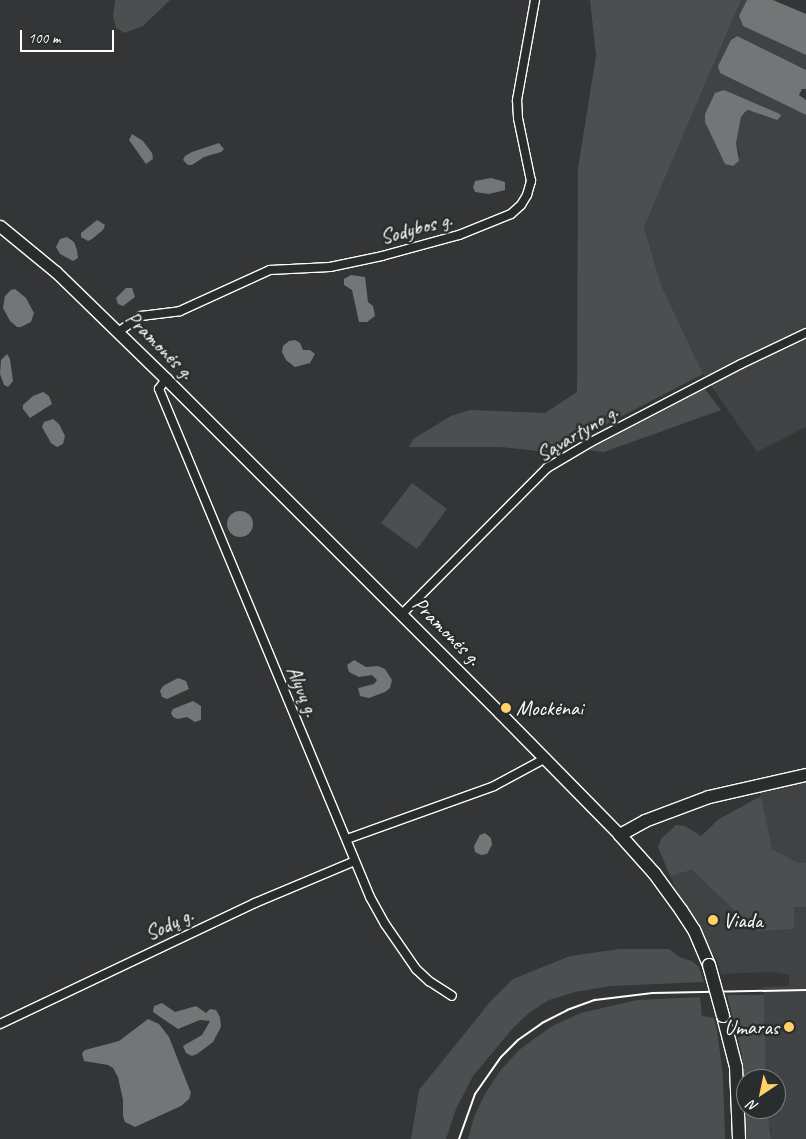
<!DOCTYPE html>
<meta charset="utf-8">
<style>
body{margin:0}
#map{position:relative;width:806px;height:1139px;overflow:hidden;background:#333536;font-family:Caveat,sans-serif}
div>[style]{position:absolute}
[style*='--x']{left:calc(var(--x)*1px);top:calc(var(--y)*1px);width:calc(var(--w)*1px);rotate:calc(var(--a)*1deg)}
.built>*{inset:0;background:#404243}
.green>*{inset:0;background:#4c4f50}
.water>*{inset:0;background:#737576}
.round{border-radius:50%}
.roads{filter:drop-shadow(1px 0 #fff) drop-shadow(-1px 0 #fff) drop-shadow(0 1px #fff) drop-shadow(0 -1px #fff)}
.minor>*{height:8px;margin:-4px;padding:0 4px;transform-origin:4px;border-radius:4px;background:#2a2d2e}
.secondary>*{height:11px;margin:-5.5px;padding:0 5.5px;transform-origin:5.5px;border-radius:5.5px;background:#2a2d2e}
.trunk>*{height:12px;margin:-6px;padding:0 6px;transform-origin:6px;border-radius:6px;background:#2a2d2e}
.rail>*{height:2px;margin:-1px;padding:0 1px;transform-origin:1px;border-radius:1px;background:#fff}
.bridges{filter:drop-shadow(1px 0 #fff) drop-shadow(-1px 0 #fff) drop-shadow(0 1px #fff) drop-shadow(0 -1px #fff)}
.trunk-bridge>*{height:12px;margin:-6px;padding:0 6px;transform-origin:6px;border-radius:6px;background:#2a2d2e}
.dots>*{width:14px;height:14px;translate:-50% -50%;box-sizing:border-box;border:2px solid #2a2d2e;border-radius:50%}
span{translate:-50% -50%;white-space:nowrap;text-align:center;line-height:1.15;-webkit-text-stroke:5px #2a2d2e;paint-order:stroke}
.street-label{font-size:21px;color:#fff}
.poi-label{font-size:21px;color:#fff}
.left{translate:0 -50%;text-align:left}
.right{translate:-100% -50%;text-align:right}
.north{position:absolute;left:736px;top:1069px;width:50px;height:50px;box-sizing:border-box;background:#2a2d2e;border:1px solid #7f8182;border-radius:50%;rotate:214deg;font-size:14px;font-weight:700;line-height:20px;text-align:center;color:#fff}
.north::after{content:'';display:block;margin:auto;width:18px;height:22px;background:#ffd166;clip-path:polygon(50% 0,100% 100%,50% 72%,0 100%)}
.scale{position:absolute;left:20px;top:30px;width:94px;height:22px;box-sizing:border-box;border:2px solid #fff;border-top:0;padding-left:6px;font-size:15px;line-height:18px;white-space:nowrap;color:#fff;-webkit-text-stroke:4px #2a2d2e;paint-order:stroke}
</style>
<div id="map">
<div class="built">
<i style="clip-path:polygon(evenodd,741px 0,747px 0,739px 17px,743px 26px,806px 55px,806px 70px,737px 36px,733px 37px,718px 66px,720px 73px,806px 115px,806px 427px,757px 452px,703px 374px,661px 285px,644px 227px,741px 0,724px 90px,777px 120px,748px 110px,745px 112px,741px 117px,736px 143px,740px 156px,725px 164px,724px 90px)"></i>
<i style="clip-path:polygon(806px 781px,806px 863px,798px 863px,772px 849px,759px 790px)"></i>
<i style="clip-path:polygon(692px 870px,756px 931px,794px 907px,806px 907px,806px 1139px,771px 1139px,771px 1130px,767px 1120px,767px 1109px,776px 1109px,776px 1079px,766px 1079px,763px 987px,789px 986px,789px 975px,773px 972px,721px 974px,718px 962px,680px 898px,670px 876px)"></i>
</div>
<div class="green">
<i style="clip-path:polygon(115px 0,170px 0,143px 26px,125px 33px,116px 28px,113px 17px)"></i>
<i style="clip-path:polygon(590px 0,741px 0,644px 227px,661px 285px,703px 374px,576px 440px,547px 452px,502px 447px,409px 447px,413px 439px,451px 416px,470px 410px,545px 413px,577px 392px,578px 168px,596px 56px)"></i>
<i style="clip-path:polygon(705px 389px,721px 410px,604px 452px,588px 450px)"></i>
<i style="clip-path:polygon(412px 483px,447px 509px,417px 549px,381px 523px)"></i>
<i style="clip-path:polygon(761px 796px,772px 849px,798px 863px,806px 863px,806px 907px,794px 907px,794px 929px,756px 931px,692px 870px,670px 876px,658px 847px,661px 839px,676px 825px,685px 826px,701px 836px,719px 819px)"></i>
<i style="clip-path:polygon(620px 949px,669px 949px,679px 957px,692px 961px,699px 967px,704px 982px,611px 986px,575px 992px,549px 1000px,530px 1012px,512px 1029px,473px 1076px,456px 1109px,446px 1139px,411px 1139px,419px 1090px,490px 1002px,513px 979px,570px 956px)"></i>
<i style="clip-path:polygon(727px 995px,764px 995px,766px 1079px,746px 1079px,746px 1109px,767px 1109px,771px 1139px,746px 1139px,742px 1055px)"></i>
<i style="clip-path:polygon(700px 997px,702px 1016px,714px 1018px,717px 1030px,723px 1076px,725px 1139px,468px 1139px,474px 1117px,485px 1094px,500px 1071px,519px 1050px,552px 1026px,581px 1013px,637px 1000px)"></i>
</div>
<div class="water">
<i style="clip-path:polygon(747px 0,773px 0,806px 14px,806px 55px,743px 26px,739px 16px)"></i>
<i style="clip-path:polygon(737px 36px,806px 70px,806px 89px,802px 89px,799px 95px,806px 100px,806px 115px,720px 73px,718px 66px,731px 40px)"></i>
<i style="clip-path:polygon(724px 90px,780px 114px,781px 116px,777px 120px,748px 110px,745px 112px,741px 117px,736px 143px,739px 161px,733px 166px,725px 164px,705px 122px,705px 114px,715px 93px)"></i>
<i style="clip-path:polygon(132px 134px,143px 141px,152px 153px,153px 159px,146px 164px,129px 140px)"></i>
<i style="clip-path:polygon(219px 143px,224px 149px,221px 152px,204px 157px,192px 165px,188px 165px,183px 160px,185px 156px,192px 152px)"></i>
<i style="clip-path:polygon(491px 178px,505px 182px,505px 190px,489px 194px,475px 192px,473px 187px,475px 181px)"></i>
<i style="clip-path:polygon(97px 220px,105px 225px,103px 230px,92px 239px,88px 241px,81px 237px,81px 233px)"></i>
<i style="clip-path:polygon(67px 237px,74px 242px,77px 250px,78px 258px,73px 261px,60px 254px,56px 247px,60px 239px)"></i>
<i style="clip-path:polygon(351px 275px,365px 277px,368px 302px,373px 306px,375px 316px,367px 322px,359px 322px,352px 290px,344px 285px,344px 279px)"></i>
<i style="clip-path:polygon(126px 288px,132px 288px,135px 297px,123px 306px,118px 304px,116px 298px)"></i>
<i style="clip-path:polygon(15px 289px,26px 298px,34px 313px,31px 322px,21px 327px,17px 327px,10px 321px,3px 308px,5px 296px,11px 290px)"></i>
<i style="clip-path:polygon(295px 340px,300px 343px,303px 350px,310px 350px,315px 354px,310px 363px,295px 367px,286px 360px,282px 352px,283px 346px,289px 341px)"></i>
<i style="clip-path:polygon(7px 354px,10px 359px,13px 381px,8px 387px,4px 385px,0 374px,1px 360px)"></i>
<i style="clip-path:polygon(43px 392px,49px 396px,52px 404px,30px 418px,23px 409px,23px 405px,33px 396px)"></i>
<i style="clip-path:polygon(53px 419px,59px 424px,65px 436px,63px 444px,57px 447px,51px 443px,42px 427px,44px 422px)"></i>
<i class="round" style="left:227px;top:511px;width:26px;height:26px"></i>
<i style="clip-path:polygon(354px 660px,366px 667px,378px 666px,385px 669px,392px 680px,390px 688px,385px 692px,369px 698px,360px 696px,358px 688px,374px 684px,377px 680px,372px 675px,359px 677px,349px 672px,347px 665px)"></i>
<i style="clip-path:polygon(178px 678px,186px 681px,189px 689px,167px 699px,162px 697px,160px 691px,163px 686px)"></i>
<i style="clip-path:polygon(193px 701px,201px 706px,201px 720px,195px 722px,187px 717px,178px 719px,173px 717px,171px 713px,173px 709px)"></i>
<i style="clip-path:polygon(485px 833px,491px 838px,492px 845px,487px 854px,481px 855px,475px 852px,474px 846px,480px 835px)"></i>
<i style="clip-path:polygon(162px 1003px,175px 1012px,196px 1006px,206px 1013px,210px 1009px,216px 1010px,220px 1017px,221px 1027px,213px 1042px,197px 1054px,192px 1056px,186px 1053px,183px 1046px,202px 1035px,210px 1021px,200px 1020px,178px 1029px,153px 1012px,154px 1006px)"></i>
<i style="clip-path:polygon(148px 1019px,159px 1024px,169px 1037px,191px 1093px,189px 1099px,181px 1106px,135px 1127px,125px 1122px,123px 1116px,123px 1100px,118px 1077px,113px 1068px,108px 1065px,84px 1061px,82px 1053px,85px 1050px,119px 1041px)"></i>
</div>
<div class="roads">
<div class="minor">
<i style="--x:118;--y:332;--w:28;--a:-35"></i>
<i style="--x:141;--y:316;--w:39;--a:-7"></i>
<i style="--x:180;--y:311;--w:99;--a:-24.5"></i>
<i style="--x:270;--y:270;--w:60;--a:-2.9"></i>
<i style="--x:330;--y:267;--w:53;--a:-11.9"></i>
<i style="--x:382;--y:256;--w:80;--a:-15.3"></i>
<i style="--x:459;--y:235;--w:56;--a:-22"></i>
<i style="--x:511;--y:214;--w:13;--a:-42"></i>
<i style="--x:521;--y:205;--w:12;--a:-59"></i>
<i style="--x:527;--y:195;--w:15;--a:-74"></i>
<i style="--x:531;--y:181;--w:64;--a:-101.7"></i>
<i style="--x:518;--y:118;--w:18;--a:-93"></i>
<i style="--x:517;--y:100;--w:102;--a:-79.8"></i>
<i style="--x:166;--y:379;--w:12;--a:125"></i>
<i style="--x:159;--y:389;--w:550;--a:67.44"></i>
<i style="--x:370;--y:897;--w:31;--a:61"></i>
<i style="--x:385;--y:924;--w:55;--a:55.4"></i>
<i style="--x:416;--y:969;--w:18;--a:43"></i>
<i style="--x:429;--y:981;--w:27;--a:33"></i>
<i style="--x:402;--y:614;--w:206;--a:-45.2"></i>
<i style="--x:547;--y:468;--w:51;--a:-30.6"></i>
<i style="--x:591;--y:442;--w:169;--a:-27.5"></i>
<i style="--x:741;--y:364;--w:72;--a:-25.5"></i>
<i style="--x:347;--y:839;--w:156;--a:-19.8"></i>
<i style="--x:494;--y:786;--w:59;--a:-28.3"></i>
<i style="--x:0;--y:1024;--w:282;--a:-25.4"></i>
<i style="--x:255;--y:903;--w:108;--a:-22.8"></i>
</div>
<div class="secondary">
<i style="--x:0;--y:226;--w:72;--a:39.4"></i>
<i style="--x:56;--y:272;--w:153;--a:44.2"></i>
<i style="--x:166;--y:379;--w:472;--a:45"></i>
<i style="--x:500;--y:713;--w:171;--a:45.5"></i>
</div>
<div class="trunk">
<i style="--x:709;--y:965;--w:38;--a:-113"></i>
<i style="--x:694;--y:930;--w:24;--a:-123"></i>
<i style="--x:681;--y:910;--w:46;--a:-126.1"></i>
<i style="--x:654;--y:873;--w:51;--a:-131.8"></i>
<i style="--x:620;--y:835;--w:29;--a:-29"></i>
<i style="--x:645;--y:821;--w:68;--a:-20.6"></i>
<i style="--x:709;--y:797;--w:99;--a:-12.8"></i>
<i style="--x:723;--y:1016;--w:53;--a:75.7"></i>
<i style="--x:736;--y:1067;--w:72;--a:87.6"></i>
</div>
</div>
<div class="rail">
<i style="--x:459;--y:1139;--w:48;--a:-70.4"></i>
<i style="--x:475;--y:1094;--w:45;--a:-54.9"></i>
<i style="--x:501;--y:1057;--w:24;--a:-45"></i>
<i style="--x:518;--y:1040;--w:29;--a:-35"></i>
<i style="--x:542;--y:1023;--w:28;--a:-27"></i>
<i style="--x:567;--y:1010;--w:30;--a:-20"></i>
<i style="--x:595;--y:1000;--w:58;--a:-6.9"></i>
<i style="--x:653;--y:993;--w:153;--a:-1.1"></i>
</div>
<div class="bridges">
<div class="trunk-bridge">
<i style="--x:709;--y:965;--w:53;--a:74.6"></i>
</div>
</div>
<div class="dots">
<i style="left:506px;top:708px;background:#ffd166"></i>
<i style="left:713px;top:920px;background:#ffd166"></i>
<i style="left:789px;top:1027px;background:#ffd166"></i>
</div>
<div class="street-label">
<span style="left:416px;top:228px;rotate:-15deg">Sodybos g.</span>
<span style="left:160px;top:345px;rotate:45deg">Pramonės g.</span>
<span style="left:577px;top:433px;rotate:-31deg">Sąvartyno g.</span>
<span style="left:447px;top:631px;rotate:45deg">Pramonės g.</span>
<span style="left:303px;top:691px;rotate:68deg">Alyvų g.</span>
<span style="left:169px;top:924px;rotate:-25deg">Sodų g.</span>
</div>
<div class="poi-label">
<span class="left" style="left:516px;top:708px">Mockėnai</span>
<span class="left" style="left:723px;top:920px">Viada</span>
<span class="right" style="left:779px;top:1027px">Umaras</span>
</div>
<div class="north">N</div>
<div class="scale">100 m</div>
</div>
